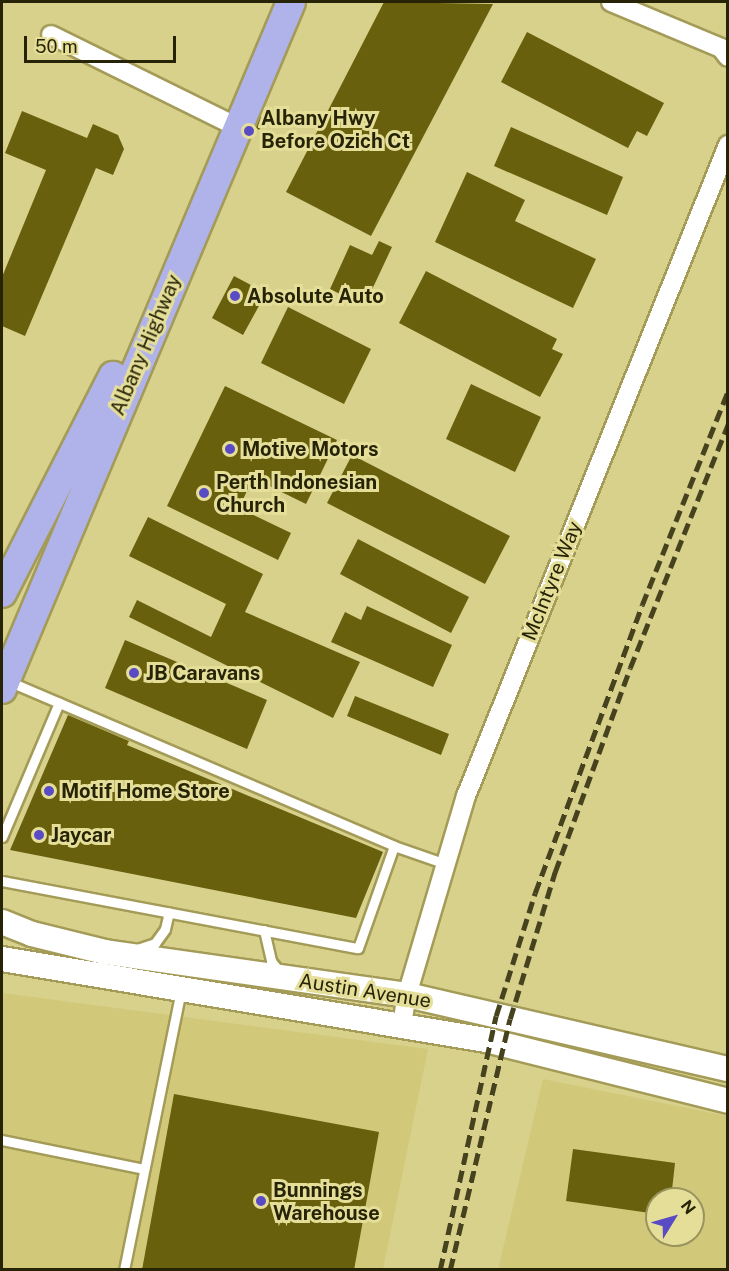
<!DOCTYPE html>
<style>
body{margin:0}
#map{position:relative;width:729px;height:1271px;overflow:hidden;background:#d8d18c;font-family:"Public Sans",sans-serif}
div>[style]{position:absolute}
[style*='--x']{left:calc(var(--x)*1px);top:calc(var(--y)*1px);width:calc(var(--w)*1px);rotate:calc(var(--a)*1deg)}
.built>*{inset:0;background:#d1c87a}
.building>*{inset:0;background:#68600d}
.roads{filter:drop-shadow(2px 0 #a39b57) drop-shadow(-2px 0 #a39b57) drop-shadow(0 2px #a39b57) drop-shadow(0 -2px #a39b57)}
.service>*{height:9px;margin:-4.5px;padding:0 4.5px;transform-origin:4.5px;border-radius:4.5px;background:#fff}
.minor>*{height:18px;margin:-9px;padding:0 9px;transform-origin:9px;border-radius:9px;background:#fff}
.secondary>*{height:24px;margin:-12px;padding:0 12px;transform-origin:12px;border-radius:12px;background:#fff}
.trunk>*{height:28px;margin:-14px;padding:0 14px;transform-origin:14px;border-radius:14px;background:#b0b2ea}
.rail>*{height:4.5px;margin-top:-2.25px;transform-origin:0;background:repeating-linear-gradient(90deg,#46421e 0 12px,transparent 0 18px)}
.dots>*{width:16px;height:16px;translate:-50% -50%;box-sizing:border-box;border:3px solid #e5de98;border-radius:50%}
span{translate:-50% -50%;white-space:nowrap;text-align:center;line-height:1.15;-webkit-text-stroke:6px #e5de98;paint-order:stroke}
.poi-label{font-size:20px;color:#262306;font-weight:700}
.left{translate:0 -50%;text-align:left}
.street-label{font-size:20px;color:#262306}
.frame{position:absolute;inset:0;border:3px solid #262306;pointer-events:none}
.north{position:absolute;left:645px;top:1187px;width:60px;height:60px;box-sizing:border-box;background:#e5de98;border:2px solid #99935e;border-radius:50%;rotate:53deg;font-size:16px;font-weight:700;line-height:24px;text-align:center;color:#262306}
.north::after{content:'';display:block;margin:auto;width:21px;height:27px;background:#594bc3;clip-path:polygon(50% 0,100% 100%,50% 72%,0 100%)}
.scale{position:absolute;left:24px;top:36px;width:152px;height:27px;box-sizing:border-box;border:3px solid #262306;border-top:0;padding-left:8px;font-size:18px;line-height:21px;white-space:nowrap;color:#262306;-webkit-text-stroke:4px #e5de98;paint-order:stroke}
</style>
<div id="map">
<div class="built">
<i style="clip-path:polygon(2px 993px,428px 1049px,383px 1269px,2px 1270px)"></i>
<i style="clip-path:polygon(evenodd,543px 1079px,727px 1116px,727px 1269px,498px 1270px,543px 1079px,657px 1199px,693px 1199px,693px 1235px,657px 1235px,657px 1199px)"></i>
</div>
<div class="building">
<i style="clip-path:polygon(384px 2px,493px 4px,371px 236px,286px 192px)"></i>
<i style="clip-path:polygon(527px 32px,664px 103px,647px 136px,637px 131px,628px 148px,501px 82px)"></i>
<i style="clip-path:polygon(22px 111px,87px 138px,93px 124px,118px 135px,124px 149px,113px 175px,96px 168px,25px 336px,2px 326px,2px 277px,46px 170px,5px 153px)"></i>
<i style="clip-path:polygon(260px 116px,265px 119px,259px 130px,255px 127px)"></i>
<i style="clip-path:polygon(511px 127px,623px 177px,607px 215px,494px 166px)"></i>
<i style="clip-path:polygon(467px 172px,525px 200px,515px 221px,596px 259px,573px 308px,435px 242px)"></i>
<i style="clip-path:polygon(379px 241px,392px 247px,369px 296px,357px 290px,352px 300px,330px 289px,350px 245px,372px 255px)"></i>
<i style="clip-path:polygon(426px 271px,557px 339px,552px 349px,563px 354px,540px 397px,399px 323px)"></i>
<i style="clip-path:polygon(234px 276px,266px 293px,243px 335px,212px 318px)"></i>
<i style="clip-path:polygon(288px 307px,371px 349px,344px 404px,261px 363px)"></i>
<i style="clip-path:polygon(471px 384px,541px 417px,515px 472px,446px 439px)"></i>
<i style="clip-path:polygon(225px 386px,337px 440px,306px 504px,253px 478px,239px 508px,291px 533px,278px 560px,167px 506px)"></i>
<i style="clip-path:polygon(352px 455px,510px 536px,485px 584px,327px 503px)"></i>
<i style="clip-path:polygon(148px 517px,263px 574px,245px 612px,360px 662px,333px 718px,129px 617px,137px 600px,211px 637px,226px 604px,129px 556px)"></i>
<i style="clip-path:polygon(358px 539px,469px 597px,451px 633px,340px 574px)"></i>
<i style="clip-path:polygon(367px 606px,452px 645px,433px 687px,331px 642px,345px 612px,361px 620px)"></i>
<i style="clip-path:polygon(125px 640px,267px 700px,247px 749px,105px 688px)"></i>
<i style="clip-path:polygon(355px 696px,449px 734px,441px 755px,347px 716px)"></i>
<i style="clip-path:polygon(68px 715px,129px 741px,127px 745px,383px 852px,356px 918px,10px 850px)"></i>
<i style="clip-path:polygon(174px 1094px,379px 1132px,354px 1270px,142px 1270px)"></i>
<i style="clip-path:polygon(573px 1149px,675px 1163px,671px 1199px,657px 1199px,657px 1214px,566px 1201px)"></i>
</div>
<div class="roads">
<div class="service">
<i style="--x:8;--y:681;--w:420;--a:23.1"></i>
<i style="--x:394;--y:846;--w:55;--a:19.1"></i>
<i style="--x:2;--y:837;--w:146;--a:-67"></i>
<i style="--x:2;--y:881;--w:362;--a:10.7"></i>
<i style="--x:358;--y:948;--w:108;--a:-70.6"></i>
<i style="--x:264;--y:930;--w:32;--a:77"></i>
<i style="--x:271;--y:961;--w:14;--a:51"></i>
<i style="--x:137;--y:949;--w:19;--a:-18"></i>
<i style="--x:155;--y:943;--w:17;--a:-54"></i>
<i style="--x:165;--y:929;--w:17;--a:-77"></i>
<i style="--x:2;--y:1140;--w:145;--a:11.5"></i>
<i style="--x:124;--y:1270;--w:287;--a:-78.5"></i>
</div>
<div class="minor">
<i style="--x:611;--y:2;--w:119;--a:22.7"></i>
<i style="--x:721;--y:48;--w:11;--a:52"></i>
<i style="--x:51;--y:35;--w:208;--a:26.3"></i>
<i style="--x:402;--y:1025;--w:30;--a:-81"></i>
<i style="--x:407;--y:995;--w:208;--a:-73.5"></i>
<i style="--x:466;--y:796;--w:702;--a:-68.08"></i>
</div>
<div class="secondary">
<i style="--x:2;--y:922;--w:32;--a:22"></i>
<i style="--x:32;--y:934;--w:75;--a:13.9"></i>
<i style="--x:105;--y:952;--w:305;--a:8.1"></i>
<i style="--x:407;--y:995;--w:329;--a:13"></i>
<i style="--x:2;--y:959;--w:495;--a:9.5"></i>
<i style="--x:490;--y:1041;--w:245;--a:14.1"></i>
</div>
<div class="trunk">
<i style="--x:2;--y:593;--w:244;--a:-62.9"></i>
<i style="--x:2;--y:689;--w:745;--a:-67.18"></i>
</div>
</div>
<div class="rail">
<i style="--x:440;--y:1270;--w:260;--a:-77.6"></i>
<i style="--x:496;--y:1016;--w:129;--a:-72.4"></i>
<i style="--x:535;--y:893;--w:307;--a:-69.6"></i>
<i style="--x:642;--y:605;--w:231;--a:-68.1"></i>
<i style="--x:450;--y:1270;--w:258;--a:-76.6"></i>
<i style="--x:510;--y:1019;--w:154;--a:-73"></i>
<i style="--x:555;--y:872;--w:217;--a:-69.8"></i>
<i style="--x:630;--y:668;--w:263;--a:-68.1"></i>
</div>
<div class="dots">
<i style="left:249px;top:131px;background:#594bc3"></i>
<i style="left:235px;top:296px;background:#594bc3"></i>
<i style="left:230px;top:449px;background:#594bc3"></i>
<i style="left:204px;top:493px;background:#594bc3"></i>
<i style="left:134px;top:673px;background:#594bc3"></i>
<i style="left:49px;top:791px;background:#594bc3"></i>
<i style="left:39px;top:835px;background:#594bc3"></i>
<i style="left:261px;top:1201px;background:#594bc3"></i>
</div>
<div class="poi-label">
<span class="left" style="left:261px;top:130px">Albany Hwy<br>Before Ozich Ct</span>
<span class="left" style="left:247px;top:296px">Absolute Auto</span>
<span class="left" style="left:242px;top:449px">Motive Motors</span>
<span class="left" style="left:216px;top:494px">Perth Indonesian<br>Church</span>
<span class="left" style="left:146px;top:673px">JB Caravans</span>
<span class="left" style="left:61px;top:791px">Motif Home Store</span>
<span class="left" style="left:51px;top:835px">Jaycar</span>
<span class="left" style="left:273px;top:1202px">Bunnings<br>Warehouse</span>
</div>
<div class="street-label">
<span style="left:146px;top:345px;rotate:-67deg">Albany Highway</span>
<span style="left:552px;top:581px;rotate:-68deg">McIntyre Way</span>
<span style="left:365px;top:991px;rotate:9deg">Austin Avenue</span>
</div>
<div class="frame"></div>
<div class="north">N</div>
<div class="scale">50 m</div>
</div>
